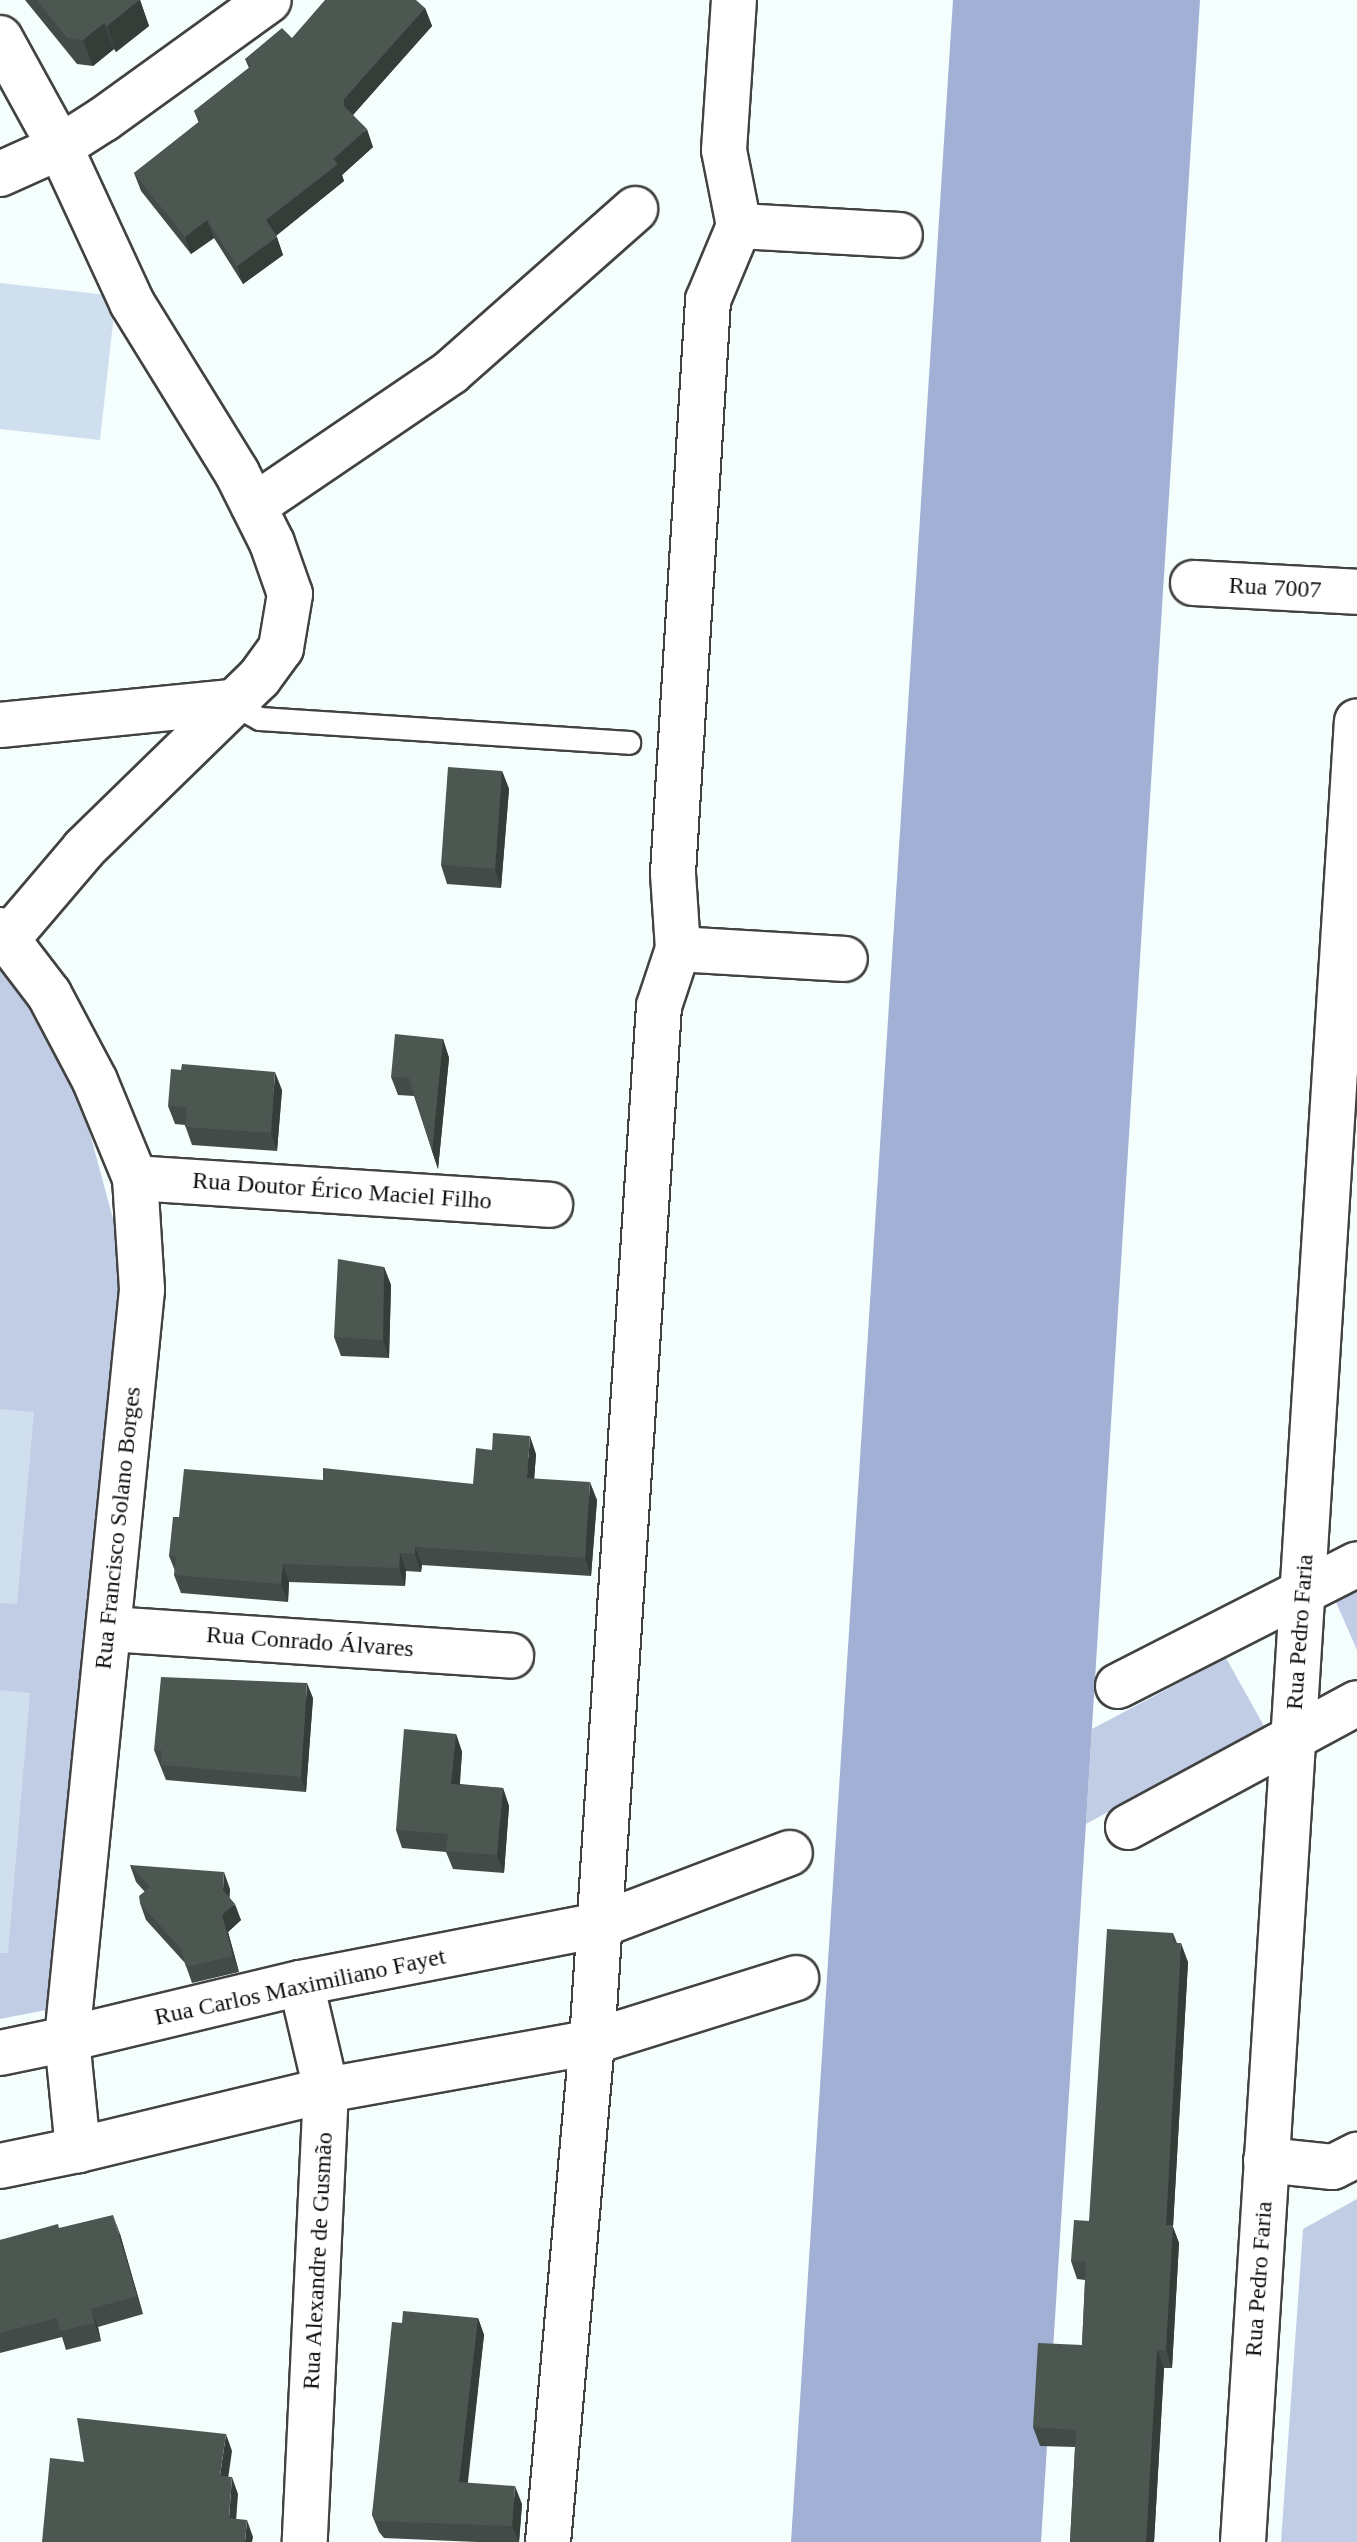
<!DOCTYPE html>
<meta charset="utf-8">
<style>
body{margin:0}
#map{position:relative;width:1357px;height:2542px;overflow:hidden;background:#f3fefd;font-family:"Times New Roman",serif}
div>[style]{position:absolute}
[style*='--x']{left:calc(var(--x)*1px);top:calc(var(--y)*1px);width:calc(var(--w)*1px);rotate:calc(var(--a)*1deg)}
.green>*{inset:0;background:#c0cde5}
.forest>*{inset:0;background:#a1b0d4}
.pitch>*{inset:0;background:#d0dfed}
.roads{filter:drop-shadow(2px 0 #424242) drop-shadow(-2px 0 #424242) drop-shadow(0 2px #424242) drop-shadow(0 -2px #424242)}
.service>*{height:22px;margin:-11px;padding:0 11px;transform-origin:11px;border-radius:11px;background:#fff}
.minor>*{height:44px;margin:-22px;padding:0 22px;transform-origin:22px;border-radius:22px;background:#fff}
.tertiary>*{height:44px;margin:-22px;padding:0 22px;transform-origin:22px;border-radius:22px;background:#fff}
.wall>*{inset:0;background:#424b47}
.shaded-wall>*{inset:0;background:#363d39}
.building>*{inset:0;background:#4d5752}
span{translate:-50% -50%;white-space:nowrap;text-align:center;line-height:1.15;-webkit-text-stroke:8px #fff;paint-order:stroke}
.street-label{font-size:24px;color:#0f0f0f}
</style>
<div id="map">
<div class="green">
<i style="clip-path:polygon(0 960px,78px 1089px,133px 1293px,61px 2007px,0 2019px)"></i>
<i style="clip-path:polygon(1357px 1589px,1357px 1650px,1335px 1600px)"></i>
<i style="clip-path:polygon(1226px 1658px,1264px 1726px,1086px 1824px,1092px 1729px)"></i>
<i style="clip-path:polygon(1357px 2199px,1357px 2542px,1281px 2542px,1303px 2229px)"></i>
</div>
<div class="forest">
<i style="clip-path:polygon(953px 0,1200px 0,1041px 2542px,791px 2542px)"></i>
</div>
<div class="pitch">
<i style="clip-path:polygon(0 283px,116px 296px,100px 440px,0 429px)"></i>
<i style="clip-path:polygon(0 1409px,34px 1412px,17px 1604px,0 1603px)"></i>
<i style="clip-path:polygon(0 1690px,30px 1693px,8px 1953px,0 1953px)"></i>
</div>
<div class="roads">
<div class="service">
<i style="--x:229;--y:702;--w:35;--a:29"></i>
<i style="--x:260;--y:719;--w:370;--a:3.7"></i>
</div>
<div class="minor">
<i style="--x:0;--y:38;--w:124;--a:61.2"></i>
<i style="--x:60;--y:147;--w:172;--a:65.2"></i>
<i style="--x:132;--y:303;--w:200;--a:58.3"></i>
<i style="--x:237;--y:473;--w:78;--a:63.4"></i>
<i style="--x:272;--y:543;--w:54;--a:70.6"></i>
<i style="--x:290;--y:594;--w:55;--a:99.5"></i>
<i style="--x:281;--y:648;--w:37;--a:126"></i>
<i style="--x:259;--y:678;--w:245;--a:135.7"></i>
<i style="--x:84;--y:849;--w:116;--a:130.4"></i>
<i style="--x:0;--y:174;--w:66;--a:-24.2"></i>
<i style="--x:60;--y:147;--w:52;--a:-32.5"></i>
<i style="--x:104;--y:119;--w:203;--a:-35.8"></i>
<i style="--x:739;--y:226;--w:161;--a:3.2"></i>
<i style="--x:254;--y:506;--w:238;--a:-34.2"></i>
<i style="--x:451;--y:372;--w:246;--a:-41.5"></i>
<i style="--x:1193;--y:583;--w:164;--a:3.1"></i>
<i style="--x:0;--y:725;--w:230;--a:-5.7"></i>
<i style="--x:0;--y:930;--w:81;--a:52.6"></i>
<i style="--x:49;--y:994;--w:98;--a:62.1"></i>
<i style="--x:95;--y:1081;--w:105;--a:67.6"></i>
<i style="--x:135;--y:1178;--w:112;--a:86.4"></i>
<i style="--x:142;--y:1290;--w:753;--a:95.72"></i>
<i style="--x:67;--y:2039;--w:112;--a:84.3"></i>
<i style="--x:78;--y:2150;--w:255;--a:-13.6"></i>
<i style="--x:326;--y:2090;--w:270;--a:-10.2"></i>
<i style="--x:592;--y:2042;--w:214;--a:-17.4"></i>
<i style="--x:678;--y:949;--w:167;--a:3.4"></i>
<i style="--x:135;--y:1178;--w:416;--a:3.7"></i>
<i style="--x:109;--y:1629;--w:403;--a:3.8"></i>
<i style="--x:1118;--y:1686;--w:268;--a:-27"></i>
<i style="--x:1128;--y:1827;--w:260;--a:-28.4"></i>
<i style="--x:301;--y:1983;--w:110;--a:76.8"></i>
<i style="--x:326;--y:2090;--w:452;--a:92.7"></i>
<i style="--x:67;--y:2039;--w:241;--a:-13.5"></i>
<i style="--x:301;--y:1983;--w:305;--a:-11"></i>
<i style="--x:600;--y:1925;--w:203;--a:-20.8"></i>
<i style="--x:1266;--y:2160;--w:67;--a:6"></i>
<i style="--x:1333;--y:2167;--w:27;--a:-27"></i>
<i style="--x:548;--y:2542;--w:502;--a:-84.97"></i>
<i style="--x:592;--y:2042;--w:1038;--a:-86.3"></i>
<i style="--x:659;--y:1006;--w:60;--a:-71.6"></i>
<i style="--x:678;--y:949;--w:76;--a:-93.8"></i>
<i style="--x:673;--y:873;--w:574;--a:-86.5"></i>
<i style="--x:708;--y:300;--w:80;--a:-67.3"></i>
<i style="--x:739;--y:226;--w:77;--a:-101.2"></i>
<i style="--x:724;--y:150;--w:150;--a:-86.2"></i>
<i style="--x:1243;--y:2542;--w:1824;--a:-86.42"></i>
</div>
<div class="tertiary">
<i style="--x:0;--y:2053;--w:68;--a:-11.8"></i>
<i style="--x:0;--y:2166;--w:80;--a:-11.6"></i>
</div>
</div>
<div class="wall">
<i style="clip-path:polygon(25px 0,140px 0,149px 26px,116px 52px,114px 49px,93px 66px,77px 64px)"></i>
<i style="clip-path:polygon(425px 8px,432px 26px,353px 115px,373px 147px,342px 175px,344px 181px,276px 236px,283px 255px,243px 284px,214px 238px,191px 254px,141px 191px,134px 173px,199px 123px,194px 111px,249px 68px,245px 59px,292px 38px)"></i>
<i style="clip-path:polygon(502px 771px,509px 789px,501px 888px,447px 884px,441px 865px)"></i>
<i style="clip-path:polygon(443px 1039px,449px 1058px,438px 1169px,414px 1096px,398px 1095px,391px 1077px)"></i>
<i style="clip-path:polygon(282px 1090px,277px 1151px,192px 1145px,185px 1125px,175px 1124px,168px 1106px)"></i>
<i style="clip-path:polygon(384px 1267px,391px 1285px,389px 1358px,341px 1356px,334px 1337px)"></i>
<i style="clip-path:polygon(536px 1454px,534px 1479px,597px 1500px,591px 1576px,422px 1565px,421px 1572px,406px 1571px,405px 1586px,289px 1582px,288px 1602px,181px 1593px,174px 1575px,175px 1571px,169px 1556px,179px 1517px,323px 1480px,473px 1484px)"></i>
<i style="clip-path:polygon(313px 1698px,306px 1792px,166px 1780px,154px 1750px)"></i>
<i style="clip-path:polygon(456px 1734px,462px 1752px,460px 1784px,503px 1788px,509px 1806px,504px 1873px,453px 1869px,446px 1852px,402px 1848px,396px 1830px)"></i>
<i style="clip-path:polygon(130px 1865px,230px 1889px,229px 1898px,241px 1920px,228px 1932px,239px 1972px,192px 1983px,185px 1963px,146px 1920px,140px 1903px,145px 1892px,136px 1882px)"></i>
<i style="clip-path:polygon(1173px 1933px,1177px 1943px,1188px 1962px,1173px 2227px,1179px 2243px,1172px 2368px,1164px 2368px,1154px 2542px,1070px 2542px,1075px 2447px,1040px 2446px,1033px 2427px,1082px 2345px,1085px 2280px,1077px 2279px,1071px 2261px,1089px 2221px)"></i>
<i style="clip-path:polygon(59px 2228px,120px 2234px,143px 2314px,98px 2327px,101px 2341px,66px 2350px,62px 2337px,0 2353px,0 2240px)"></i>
<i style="clip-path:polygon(478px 2318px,484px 2335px,467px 2483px,522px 2504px,519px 2542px,477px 2542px,384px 2538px,379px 2532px,372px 2515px,402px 2323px)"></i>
</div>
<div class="shaded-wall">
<i style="clip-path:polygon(140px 0,149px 26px,116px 52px,107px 26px)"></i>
<i style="clip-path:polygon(425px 8px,432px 26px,351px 117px,344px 106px,344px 99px)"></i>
<i style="clip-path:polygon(104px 23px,114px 49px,93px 66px,83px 40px)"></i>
<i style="clip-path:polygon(367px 129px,373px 147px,342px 175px,344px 181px,273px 238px,266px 220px)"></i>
<i style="clip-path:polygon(207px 220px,214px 238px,191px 254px,185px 237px)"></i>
<i style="clip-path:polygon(277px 237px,283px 255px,243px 284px,237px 266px)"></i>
<i style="clip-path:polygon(502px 771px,509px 789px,501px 888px,495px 869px)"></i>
<i style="clip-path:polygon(443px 1039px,449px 1058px,438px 1169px,432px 1151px)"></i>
<i style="clip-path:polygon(275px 1072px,282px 1090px,277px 1151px,271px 1133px)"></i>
<i style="clip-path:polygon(384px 1267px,391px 1285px,389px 1358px,383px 1340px)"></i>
<i style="clip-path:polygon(530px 1436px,536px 1454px,533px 1496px,527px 1478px)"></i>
<i style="clip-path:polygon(590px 1482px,597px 1500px,591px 1576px,585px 1558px)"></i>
<i style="clip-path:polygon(415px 1547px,422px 1565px,421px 1572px,415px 1554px)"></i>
<i style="clip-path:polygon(400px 1553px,406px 1571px,405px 1586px,399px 1568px)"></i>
<i style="clip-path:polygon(283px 1564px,289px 1582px,288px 1602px,281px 1584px)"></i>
<i style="clip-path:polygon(307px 1683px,313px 1698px,306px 1792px,301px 1777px)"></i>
<i style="clip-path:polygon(456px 1734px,462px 1752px,458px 1802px,451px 1784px)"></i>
<i style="clip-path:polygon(503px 1788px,509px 1806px,504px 1873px,497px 1855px)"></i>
<i style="clip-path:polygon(224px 1872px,230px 1889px,229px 1907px,223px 1890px)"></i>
<i style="clip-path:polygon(235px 1904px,241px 1920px,228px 1932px,239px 1972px,233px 1956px,222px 1915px)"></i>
<i style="clip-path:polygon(1181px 1943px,1188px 1962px,1173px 2227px,1179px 2243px,1172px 2368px,1166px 2350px,1166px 2225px)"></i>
<i style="clip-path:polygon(113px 2215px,120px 2234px,143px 2314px,137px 2296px)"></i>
<i style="clip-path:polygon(91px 2309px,98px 2327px,101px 2341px,95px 2323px)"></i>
<i style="clip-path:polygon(478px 2318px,484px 2335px,466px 2500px,459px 2482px)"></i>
<i style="clip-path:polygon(1157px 2350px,1164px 2368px,1154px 2542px,1146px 2542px)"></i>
<i style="clip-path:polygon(226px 2434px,232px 2451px,226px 2493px,220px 2476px)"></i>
<i style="clip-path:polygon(232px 2477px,238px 2494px,235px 2535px,229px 2518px)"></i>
<i style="clip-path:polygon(515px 2486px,522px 2504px,519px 2542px,512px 2526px)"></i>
<i style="clip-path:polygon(247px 2520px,253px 2537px,252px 2542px,245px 2542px)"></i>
</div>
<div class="building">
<i style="clip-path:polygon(37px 0,139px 0,107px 26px,104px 23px,83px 40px,67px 38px)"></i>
<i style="clip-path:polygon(325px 0,416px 0,425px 8px,344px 99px,344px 106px,367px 129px,333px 159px,338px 164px,266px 220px,277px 237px,237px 266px,207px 220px,185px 237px,134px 173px,201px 120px,194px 111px,251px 66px,245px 59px,282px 28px,292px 38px)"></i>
<i style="clip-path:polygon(448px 767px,502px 771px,495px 869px,441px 865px)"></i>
<i style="clip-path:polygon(395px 1034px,443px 1039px,432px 1151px,409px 1078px,391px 1077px)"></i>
<i style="clip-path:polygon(182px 1064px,275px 1072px,271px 1133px,185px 1127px,187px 1107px,168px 1106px,171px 1069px,181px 1070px)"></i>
<i style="clip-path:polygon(338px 1259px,384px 1267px,383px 1340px,334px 1337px)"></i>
<i style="clip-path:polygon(493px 1433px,530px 1436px,527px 1478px,590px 1482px,585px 1558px,415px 1547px,415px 1554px,400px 1553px,399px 1568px,283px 1564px,281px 1584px,174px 1575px,176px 1557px,169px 1556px,173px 1517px,179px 1517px,184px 1469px,323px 1480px,323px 1468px,473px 1484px,476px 1448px,492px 1450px)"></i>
<i style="clip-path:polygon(161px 1677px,307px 1683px,301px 1777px,161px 1765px,162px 1751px,154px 1750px)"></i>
<i style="clip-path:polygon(404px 1729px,456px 1734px,451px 1784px,503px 1788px,497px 1855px,446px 1851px,448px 1834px,396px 1830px)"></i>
<i style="clip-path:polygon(130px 1865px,224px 1872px,223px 1890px,235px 1904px,222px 1915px,233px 1956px,186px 1967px,181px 1949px,140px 1903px,139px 1896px,150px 1887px)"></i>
<i style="clip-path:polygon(1107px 1929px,1173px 1933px,1173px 1943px,1181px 1943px,1166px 2225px,1173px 2225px,1166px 2350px,1157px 2350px,1146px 2542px,1070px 2542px,1076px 2430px,1033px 2427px,1038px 2343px,1082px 2345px,1086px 2262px,1071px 2261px,1074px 2220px,1089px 2221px)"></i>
<i style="clip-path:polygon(113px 2215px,137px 2296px,91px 2309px,95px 2323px,60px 2331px,57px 2318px,0 2333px,0 2240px,58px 2224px,59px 2228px)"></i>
<i style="clip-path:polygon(403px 2311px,478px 2318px,459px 2482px,515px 2486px,512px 2526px,377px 2521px,372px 2515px,392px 2322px,402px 2323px)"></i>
<i style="clip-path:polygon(77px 2418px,226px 2434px,220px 2476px,232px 2477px,229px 2518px,247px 2520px,245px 2542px,42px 2542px,50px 2458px,84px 2462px)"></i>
</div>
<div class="street-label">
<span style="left:1275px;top:588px;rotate:3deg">Rua 7007</span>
<span style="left:342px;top:1191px;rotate:4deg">Rua Doutor Érico Maciel Filho</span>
<span style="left:118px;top:1528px;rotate:-84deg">Rua Francisco Solano Borges</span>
<span style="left:1300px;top:1632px;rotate:-86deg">Rua Pedro Faria</span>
<span style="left:310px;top:1642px;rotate:4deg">Rua Conrado Álvares</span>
<span style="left:300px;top:1987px;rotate:-12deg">Rua Carlos Maximiliano Fayet</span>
<span style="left:318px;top:2261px;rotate:-87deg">Rua Alexandre de Gusmão</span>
<span style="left:1259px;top:2279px;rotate:-86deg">Rua Pedro Faria</span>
</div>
</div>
